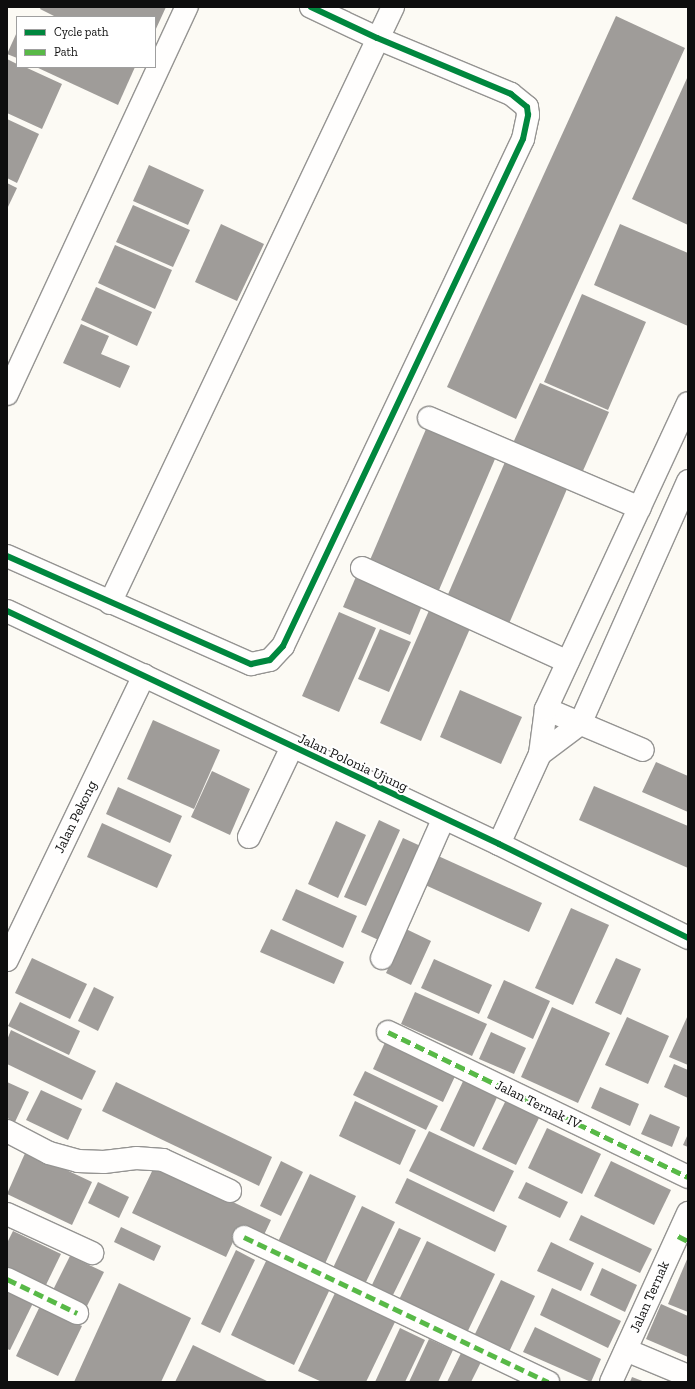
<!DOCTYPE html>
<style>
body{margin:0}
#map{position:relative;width:695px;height:1389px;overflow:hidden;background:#fcfaf4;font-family:"Zilla Slab",serif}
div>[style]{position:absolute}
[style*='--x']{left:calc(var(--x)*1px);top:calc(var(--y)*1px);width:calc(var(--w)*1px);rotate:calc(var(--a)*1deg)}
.building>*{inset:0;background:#9f9c99}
.roads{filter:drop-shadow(1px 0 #959492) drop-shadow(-1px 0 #959492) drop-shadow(0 1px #959492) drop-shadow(0 -1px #959492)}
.minor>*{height:22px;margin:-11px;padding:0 11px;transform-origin:11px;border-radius:11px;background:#fffefd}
.quiet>*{height:5px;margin-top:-2.5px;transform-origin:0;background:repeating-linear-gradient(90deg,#58b947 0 10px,transparent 0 15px)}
.cycleway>*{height:6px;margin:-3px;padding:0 3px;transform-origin:3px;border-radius:3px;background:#00873e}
span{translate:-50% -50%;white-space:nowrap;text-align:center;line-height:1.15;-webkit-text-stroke:4px #fff;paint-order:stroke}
.street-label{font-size:14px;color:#0e0e0e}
.frame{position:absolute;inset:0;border:8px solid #0e0e0e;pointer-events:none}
.legend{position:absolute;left:16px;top:16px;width:140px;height:52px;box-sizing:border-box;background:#fff;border:1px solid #9f9f9f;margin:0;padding:5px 7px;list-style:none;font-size:12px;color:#0e0e0e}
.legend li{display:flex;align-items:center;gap:8px;height:20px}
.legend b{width:20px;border:1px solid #9f9f9f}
</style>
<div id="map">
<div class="building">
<i style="clip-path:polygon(41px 7px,166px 7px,155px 31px,155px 17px,56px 17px,40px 9px)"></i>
<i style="clip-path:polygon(616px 16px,685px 48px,516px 419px,447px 387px)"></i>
<i style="clip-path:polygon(17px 32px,17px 58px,7px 54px)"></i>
<i style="clip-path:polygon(7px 59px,17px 64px,17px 67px,25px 67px,62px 84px,42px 129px,7px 113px)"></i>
<i style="clip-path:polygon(36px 67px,135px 67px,118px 105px)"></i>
<i style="clip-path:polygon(688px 76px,688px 225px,632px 199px)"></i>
<i style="clip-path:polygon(7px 119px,39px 134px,17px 183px,7px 178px)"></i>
<i style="clip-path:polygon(149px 165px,204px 190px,188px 225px,133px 201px)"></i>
<i style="clip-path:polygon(7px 183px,17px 188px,7px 209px)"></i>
<i style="clip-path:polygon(133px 205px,190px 230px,173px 267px,116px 242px)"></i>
<i style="clip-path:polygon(221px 224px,264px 244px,237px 301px,195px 282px)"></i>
<i style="clip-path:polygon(620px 224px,688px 253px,688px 326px,594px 285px)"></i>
<i style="clip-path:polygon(115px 245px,172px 270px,155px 309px,98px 283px)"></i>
<i style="clip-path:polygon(96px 287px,152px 312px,137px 346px,81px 320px)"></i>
<i style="clip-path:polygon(582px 294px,646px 322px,608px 410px,544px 382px)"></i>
<i style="clip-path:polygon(81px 324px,109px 336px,101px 354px,130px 366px,120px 388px,63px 363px)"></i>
<i style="clip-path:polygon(540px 383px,609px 412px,582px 473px,513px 443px)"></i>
<i style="clip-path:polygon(429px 422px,498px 452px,439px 590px,370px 560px)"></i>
<i style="clip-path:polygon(508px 455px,570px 482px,508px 626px,446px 599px)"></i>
<i style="clip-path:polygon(358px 572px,424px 601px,410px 635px,343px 607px)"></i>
<i style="clip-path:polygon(431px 606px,472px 624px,421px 741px,380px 723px)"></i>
<i style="clip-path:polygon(339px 612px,376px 628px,339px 712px,302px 696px)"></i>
<i style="clip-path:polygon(380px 629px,411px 642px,389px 692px,358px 679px)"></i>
<i style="clip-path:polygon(460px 690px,522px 717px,501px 764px,440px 737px)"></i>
<i style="clip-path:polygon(153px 720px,220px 750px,194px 809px,127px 779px)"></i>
<i style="clip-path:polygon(656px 762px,688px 776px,688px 812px,642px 792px)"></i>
<i style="clip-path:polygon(212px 771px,250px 789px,230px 835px,191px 817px)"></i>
<i style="clip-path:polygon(594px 786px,688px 826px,688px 868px,579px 820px)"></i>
<i style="clip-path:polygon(118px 787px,182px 816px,170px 843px,106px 814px)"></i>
<i style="clip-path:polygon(379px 820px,400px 830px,366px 906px,344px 897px)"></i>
<i style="clip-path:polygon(336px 821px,366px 835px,338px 898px,308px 884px)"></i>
<i style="clip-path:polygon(102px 823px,172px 855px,157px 888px,87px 857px)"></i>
<i style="clip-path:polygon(403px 838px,425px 848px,383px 942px,361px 932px)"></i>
<i style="clip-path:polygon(436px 855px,542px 903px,529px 932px,423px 884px)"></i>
<i style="clip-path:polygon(296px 889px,357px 916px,343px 948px,282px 920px)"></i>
<i style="clip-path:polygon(571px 908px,609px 925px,573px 1005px,535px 988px)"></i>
<i style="clip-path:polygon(271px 929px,344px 962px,334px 984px,260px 952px)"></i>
<i style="clip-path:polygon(406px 929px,431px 941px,411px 985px,386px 973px)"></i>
<i style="clip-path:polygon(32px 958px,87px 984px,70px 1019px,15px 993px)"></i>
<i style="clip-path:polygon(616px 958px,641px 969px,621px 1015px,595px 1003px)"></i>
<i style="clip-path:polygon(434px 959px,492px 985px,479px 1014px,421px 988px)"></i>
<i style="clip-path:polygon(504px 980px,550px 1001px,533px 1039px,487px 1018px)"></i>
<i style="clip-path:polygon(94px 987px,114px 997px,98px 1031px,78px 1021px)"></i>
<i style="clip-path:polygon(415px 992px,487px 1024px,472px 1056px,401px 1024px)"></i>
<i style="clip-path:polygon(20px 1002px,80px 1031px,69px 1055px,8px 1026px)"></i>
<i style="clip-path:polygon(552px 1007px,610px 1033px,578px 1103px,521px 1077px)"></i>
<i style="clip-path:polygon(688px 1015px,688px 1065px,669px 1057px)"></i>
<i style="clip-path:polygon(627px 1017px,669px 1036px,648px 1084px,605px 1065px)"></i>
<i style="clip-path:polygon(11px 1030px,96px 1071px,82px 1100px,7px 1064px,7px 1040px)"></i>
<i style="clip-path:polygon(491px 1032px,526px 1048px,514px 1074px,479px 1059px)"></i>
<i style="clip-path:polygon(387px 1038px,457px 1072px,443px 1102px,373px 1069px)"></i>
<i style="clip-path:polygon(674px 1064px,688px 1070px,688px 1098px,664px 1087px)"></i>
<i style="clip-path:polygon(365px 1071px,438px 1106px,426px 1130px,353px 1095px)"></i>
<i style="clip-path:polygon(466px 1075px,500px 1091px,474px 1147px,440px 1130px)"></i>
<i style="clip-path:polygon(7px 1082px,29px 1092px,15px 1122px,7px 1118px)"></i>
<i style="clip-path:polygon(116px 1082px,272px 1157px,259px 1186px,102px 1111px)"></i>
<i style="clip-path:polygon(600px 1087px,639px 1104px,630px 1126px,591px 1108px)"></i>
<i style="clip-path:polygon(41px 1090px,82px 1109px,68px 1140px,26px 1120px)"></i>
<i style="clip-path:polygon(506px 1100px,540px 1116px,516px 1165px,482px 1149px)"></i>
<i style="clip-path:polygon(355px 1101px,416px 1130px,400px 1165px,339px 1136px)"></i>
<i style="clip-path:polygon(650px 1114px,680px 1127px,672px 1147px,641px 1134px)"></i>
<i style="clip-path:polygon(547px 1128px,601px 1154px,582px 1194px,528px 1168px)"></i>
<i style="clip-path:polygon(429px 1131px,514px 1171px,494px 1212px,409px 1171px)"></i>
<i style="clip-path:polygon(688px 1134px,688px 1147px,683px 1145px)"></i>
<i style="clip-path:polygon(26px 1151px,92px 1182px,72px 1225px,7px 1194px)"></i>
<i style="clip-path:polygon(281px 1161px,303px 1172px,281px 1216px,260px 1206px)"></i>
<i style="clip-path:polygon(611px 1161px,671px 1190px,654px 1225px,594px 1196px)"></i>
<i style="clip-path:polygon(155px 1165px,271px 1220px,262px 1239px,239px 1229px,226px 1257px,132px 1213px)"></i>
<i style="clip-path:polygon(310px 1174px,356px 1196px,323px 1268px,276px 1246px)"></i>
<i style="clip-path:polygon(407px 1178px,507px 1226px,495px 1252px,395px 1203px)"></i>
<i style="clip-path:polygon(98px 1182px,129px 1197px,119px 1218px,88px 1203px)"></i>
<i style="clip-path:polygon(526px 1182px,568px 1202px,560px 1218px,518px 1198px)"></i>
<i style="clip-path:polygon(362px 1206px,395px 1222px,364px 1286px,332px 1270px)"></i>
<i style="clip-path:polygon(581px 1215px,652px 1249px,640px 1273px,569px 1240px)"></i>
<i style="clip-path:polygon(121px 1227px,161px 1246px,154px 1261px,114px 1242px)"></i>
<i style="clip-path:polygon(399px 1228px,421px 1238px,392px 1297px,371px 1287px)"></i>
<i style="clip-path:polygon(13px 1231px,61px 1254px,44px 1289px,7px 1271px,7px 1243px)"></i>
<i style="clip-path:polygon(427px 1241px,495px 1274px,465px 1337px,397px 1304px)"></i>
<i style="clip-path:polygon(551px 1242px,594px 1263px,581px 1291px,537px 1271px)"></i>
<i style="clip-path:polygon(236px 1250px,255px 1260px,220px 1333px,201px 1324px)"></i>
<i style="clip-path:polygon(70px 1256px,104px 1272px,84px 1312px,50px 1296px)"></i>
<i style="clip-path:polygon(688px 1257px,688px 1312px,668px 1304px)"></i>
<i style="clip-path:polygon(267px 1259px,330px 1289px,294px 1365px,231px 1335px)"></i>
<i style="clip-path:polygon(602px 1268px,637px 1285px,625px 1312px,590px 1295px)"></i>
<i style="clip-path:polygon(501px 1280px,535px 1296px,509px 1352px,474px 1336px)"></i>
<i style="clip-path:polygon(119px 1283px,191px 1318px,161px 1382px,74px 1382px)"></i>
<i style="clip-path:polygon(552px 1288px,621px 1321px,608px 1348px,540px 1315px)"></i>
<i style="clip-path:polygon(7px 1291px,33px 1303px,10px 1350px,7px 1349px)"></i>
<i style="clip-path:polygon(335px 1293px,395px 1322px,366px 1382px,322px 1382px,298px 1371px)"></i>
<i style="clip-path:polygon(661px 1304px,688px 1316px,688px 1357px,646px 1339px)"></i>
<i style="clip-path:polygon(40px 1306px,82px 1326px,58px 1376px,16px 1356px)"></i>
<i style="clip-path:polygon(535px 1327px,601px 1359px,591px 1382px,523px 1352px)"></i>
<i style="clip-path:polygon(400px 1328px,425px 1340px,405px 1382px,375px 1382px)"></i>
<i style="clip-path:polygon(429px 1339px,453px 1350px,438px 1382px,409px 1382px)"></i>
<i style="clip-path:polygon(193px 1345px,269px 1382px,175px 1382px)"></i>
<i style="clip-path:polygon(463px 1349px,483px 1358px,471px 1382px,447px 1382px)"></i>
<i style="clip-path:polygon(632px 1377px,645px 1382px,630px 1382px)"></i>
</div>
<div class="roads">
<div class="minor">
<i style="--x:7;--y:394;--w:427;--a:-65.1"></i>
<i style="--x:429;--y:418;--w:229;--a:23.1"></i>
<i style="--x:7;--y:556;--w:267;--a:23.9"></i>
<i style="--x:251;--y:664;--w:19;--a:-12"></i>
<i style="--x:270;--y:660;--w:19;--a:-47"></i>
<i style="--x:283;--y:646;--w:561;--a:-64.67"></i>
<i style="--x:523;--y:139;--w:25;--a:-78"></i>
<i style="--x:528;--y:115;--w:8;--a:-97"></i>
<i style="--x:527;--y:107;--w:21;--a:-141"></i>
<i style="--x:511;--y:94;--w:145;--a:-157.3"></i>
<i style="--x:377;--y:38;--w:73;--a:-154.8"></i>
<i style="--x:362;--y:568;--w:226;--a:24.5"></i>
<i style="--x:110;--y:603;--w:660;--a:-64.6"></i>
<i style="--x:7;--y:611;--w:544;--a:25.34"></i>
<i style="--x:499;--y:844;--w:211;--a:26.4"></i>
<i style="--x:546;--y:709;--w:105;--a:22.9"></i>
<i style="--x:540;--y:754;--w:50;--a:-36.9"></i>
<i style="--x:580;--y:724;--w:266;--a:-66"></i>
<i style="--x:249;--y:837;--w:100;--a:-64.5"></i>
<i style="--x:499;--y:844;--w:99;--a:-65.5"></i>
<i style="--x:540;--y:754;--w:45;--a:-82.4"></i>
<i style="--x:546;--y:709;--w:337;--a:-65.1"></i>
<i style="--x:382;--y:958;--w:151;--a:-66.2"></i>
<i style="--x:7;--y:960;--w:316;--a:-64.3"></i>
<i style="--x:388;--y:1032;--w:333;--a:25.8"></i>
<i style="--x:7;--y:1131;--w:47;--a:27.6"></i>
<i style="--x:49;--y:1153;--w:30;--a:15"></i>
<i style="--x:78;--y:1161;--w:26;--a:2"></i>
<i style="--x:104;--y:1162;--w:32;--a:-7"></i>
<i style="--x:136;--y:1158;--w:27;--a:4"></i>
<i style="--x:163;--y:1160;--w:74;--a:24.8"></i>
<i style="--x:7;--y:1214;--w:94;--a:24.6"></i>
<i style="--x:244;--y:1237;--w:337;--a:25.5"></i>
<i style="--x:7;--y:1279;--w:78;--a:25.9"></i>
<i style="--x:626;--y:1350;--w:67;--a:22.8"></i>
<i style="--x:611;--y:1382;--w:186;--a:-65.5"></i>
</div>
</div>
<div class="quiet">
<i style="--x:388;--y:1032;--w:333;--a:25.8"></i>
<i style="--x:678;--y:1236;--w:11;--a:27"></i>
<i style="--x:244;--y:1237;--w:337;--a:25.5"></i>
<i style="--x:7;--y:1279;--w:78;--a:25.9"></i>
</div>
<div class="cycleway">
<i style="--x:7;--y:556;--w:267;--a:23.9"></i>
<i style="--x:251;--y:664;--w:19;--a:-12"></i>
<i style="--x:270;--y:660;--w:19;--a:-47"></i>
<i style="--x:283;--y:646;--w:561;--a:-64.67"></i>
<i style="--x:523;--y:139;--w:25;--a:-78"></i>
<i style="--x:528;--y:115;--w:8;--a:-97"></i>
<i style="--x:527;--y:107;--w:21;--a:-141"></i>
<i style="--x:511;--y:94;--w:145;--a:-157.3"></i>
<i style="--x:377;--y:38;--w:73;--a:-154.8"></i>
<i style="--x:7;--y:611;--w:544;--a:25.34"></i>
<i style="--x:499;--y:844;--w:211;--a:26.4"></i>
</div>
<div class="street-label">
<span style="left:353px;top:763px;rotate:25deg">Jalan Polonia Ujung</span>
<span style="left:76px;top:817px;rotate:-64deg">Jalan Pekong</span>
<span style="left:538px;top:1105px;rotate:26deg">Jalan Ternak IV</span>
<span style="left:650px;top:1297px;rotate:-66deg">Jalan Ternak</span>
</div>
<div class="frame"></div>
<ul class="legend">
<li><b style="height:5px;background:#00873e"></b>Cycle path</li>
<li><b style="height:5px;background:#58b947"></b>Path</li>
</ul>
</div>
